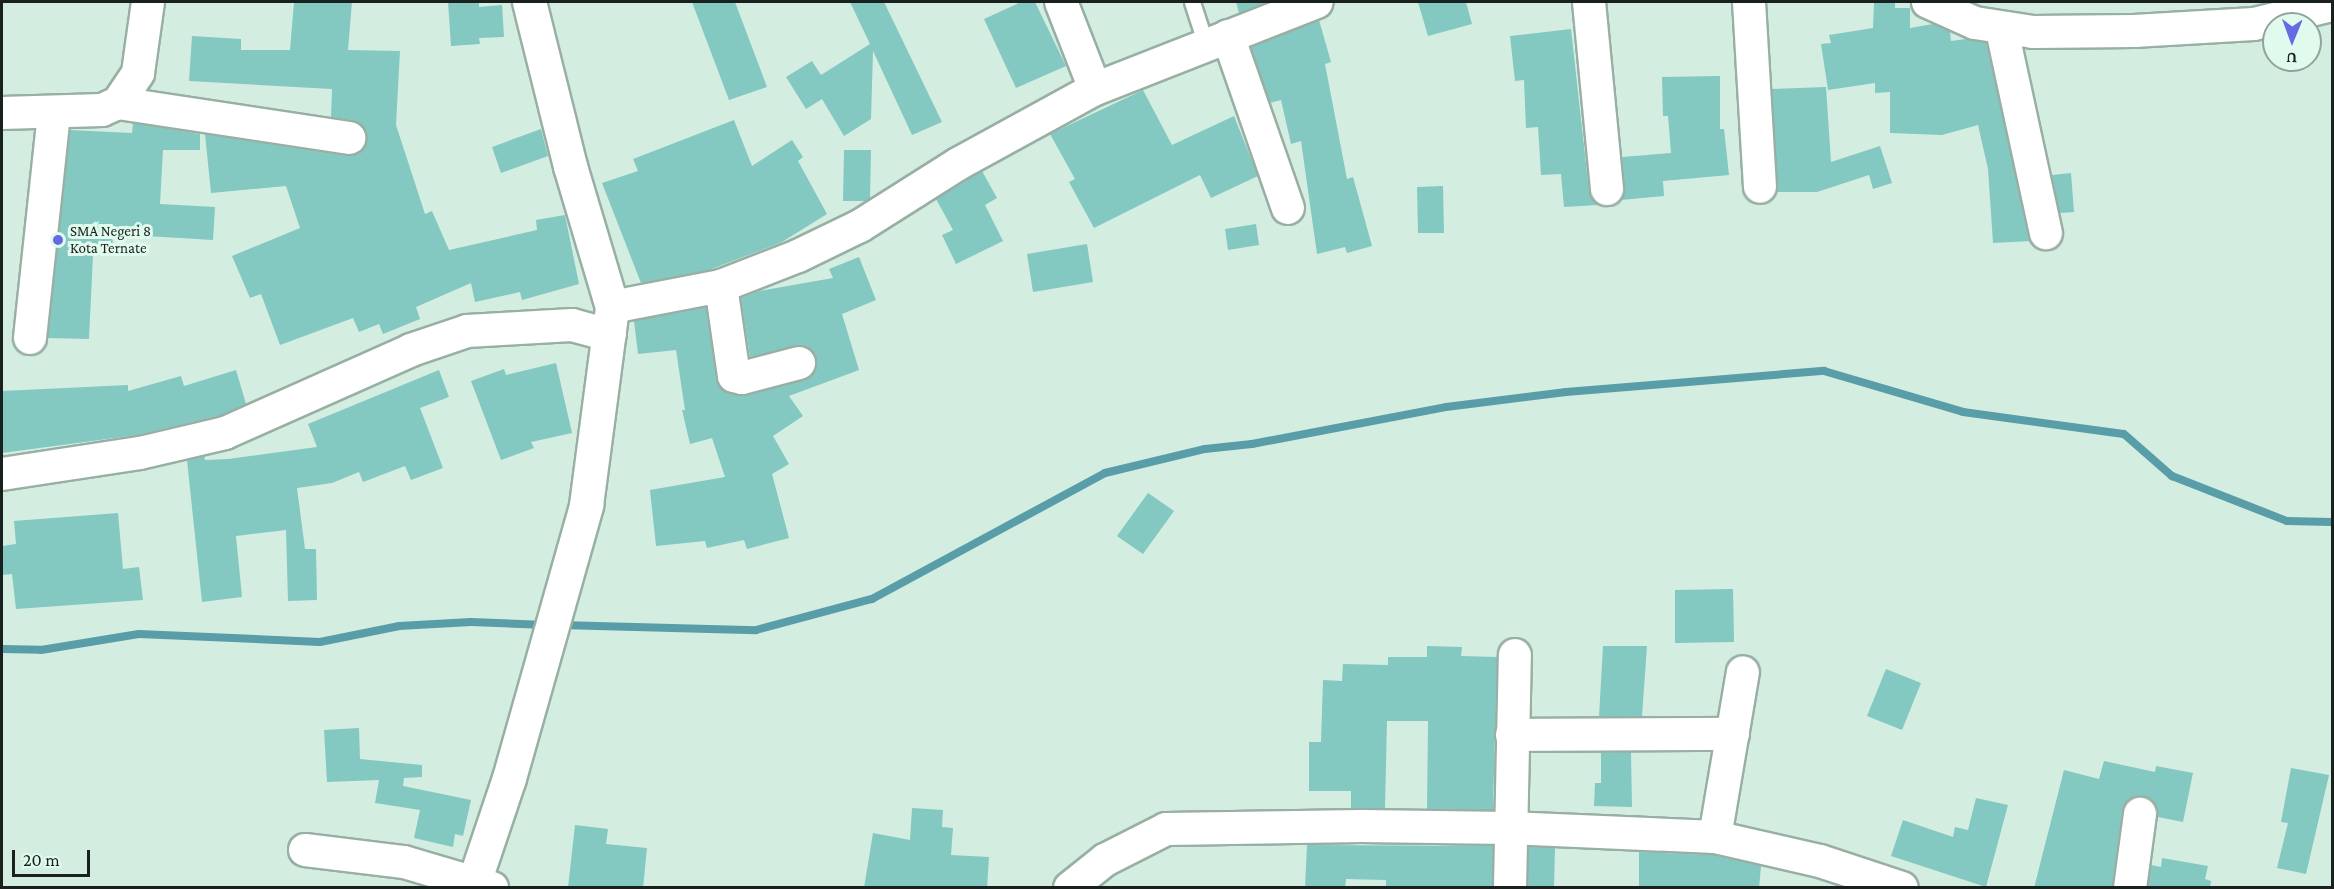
<!DOCTYPE html>
<style>
body{margin:0}
#map{position:relative;width:2334px;height:889px;overflow:hidden;background:#d4ede1;font-family:"Crimson Pro",serif}
div>[style]{position:absolute}
[style*='--x']{left:calc(var(--x)*1px);top:calc(var(--y)*1px);width:calc(var(--w)*1px);rotate:calc(var(--a)*1deg)}
.stream>*{height:8px;margin:-4px;padding:0 4px;transform-origin:4px;border-radius:4px;background:#589da8}
.building>*{inset:0;background:#83c8c1}
.roads{filter:drop-shadow(2px 0 #98afa4) drop-shadow(-2px 0 #98afa4) drop-shadow(0 2px #98afa4) drop-shadow(0 -2px #98afa4)}
.service>*{height:15px;margin:-7.5px;padding:0 7.5px;transform-origin:7.5px;border-radius:7.5px;background:#fff}
.minor>*{height:32px;margin:-16px;padding:0 16px;transform-origin:16px;border-radius:16px;background:#fff}
.tertiary>*{height:33px;margin:-16.5px;padding:0 16.5px;transform-origin:16.5px;border-radius:16.5px;background:#fff}
.dots>*{width:16px;height:16px;translate:-50% -50%;box-sizing:border-box;border:3px solid #e1faee;border-radius:50%}
span{translate:-50% -50%;white-space:nowrap;text-align:center;line-height:1.15;-webkit-text-stroke:6px #e1faee;paint-order:stroke}
.poi-label{font-size:15px;color:#18211d}
.left{translate:0 -50%;text-align:left}
.frame{position:absolute;inset:0;border:3px solid #18211d;pointer-events:none}
.north{position:absolute;left:2262px;top:12px;width:60px;height:60px;box-sizing:border-box;background:#e1faee;border:2px solid #91a39a;border-radius:50%;rotate:181deg;font-size:16px;font-weight:700;line-height:24px;text-align:center;color:#18211d}
.north::after{content:'';display:block;margin:auto;width:21px;height:27px;background:#636ae2;clip-path:polygon(50% 0,100% 100%,50% 72%,0 100%)}
.scale{position:absolute;left:12px;top:850px;width:78px;height:27px;box-sizing:border-box;border:3px solid #18211d;border-top:0;padding-left:8px;font-size:18px;line-height:21px;white-space:nowrap;color:#18211d;-webkit-text-stroke:4px #e1faee;paint-order:stroke}
</style>
<div id="map">
<div class="stream">
<i style="--x:560;--y:625;--w:196;--a:1.5"></i>
<i style="--x:756;--y:630;--w:120;--a:-15"></i>
<i style="--x:872;--y:599;--w:265;--a:-28.4"></i>
<i style="--x:1105;--y:473;--w:103;--a:-13.5"></i>
<i style="--x:1205;--y:449;--w:47;--a:-6.1"></i>
<i style="--x:1252;--y:444;--w:197;--a:-10.8"></i>
<i style="--x:1446;--y:407;--w:121;--a:-7.1"></i>
<i style="--x:1566;--y:392;--w:259;--a:-4.7"></i>
<i style="--x:1824;--y:371;--w:145;--a:16.4"></i>
<i style="--x:1963;--y:412;--w:162;--a:7.8"></i>
<i style="--x:2124;--y:434;--w:64;--a:41.2"></i>
<i style="--x:2172;--y:476;--w:123;--a:21.4"></i>
<i style="--x:2287;--y:521;--w:45;--a:1.3"></i>
<i style="--x:2;--y:649;--w:39;--a:1"></i>
<i style="--x:41;--y:650;--w:99;--a:-9.3"></i>
<i style="--x:139;--y:634;--w:181;--a:2.5"></i>
<i style="--x:320;--y:642;--w:81;--a:-11.4"></i>
<i style="--x:399;--y:626;--w:72;--a:-3.2"></i>
<i style="--x:471;--y:622;--w:74;--a:2.3"></i>
</div>
<div class="building">
<i style="clip-path:polygon(294px 2px,352px 2px,348px 50px,400px 51px,396px 125px,425px 214px,432px 211px,449px 250px,537px 230px,536px 220px,565px 215px,579px 284px,522px 300px,520px 292px,475px 302px,471px 283px,416px 307px,420px 319px,383px 334px,379px 324px,359px 332px,353px 318px,280px 345px,261px 294px,250px 298px,232px 256px,300px 228px,286px 186px,211px 193px,205px 134px,347px 156px,363px 149px,366px 132px,352px 120px,331px 117px,332px 89px,189px 81px,192px 36px,241px 39px,241px 50px,290px 50px)"></i>
<i style="clip-path:polygon(448px 2px,479px 2px,479px 7px,502px 5px,504px 37px,479px 38px,480px 44px,451px 46px)"></i>
<i style="clip-path:polygon(692px 2px,735px 2px,767px 87px,729px 100px)"></i>
<i style="clip-path:polygon(850px 2px,884px 2px,942px 122px,912px 135px,873px 51px,871px 119px,844px 136px,822px 99px,806px 109px,786px 77px,812px 61px,821px 75px,870px 44px)"></i>
<i style="clip-path:polygon(1021px 2px,1035px 2px,1066px 66px,1016px 88px,984px 19px)"></i>
<i style="clip-path:polygon(1236px 2px,1269px 2px,1239px 13px)"></i>
<i style="clip-path:polygon(1418px 2px,1466px 2px,1472px 24px,1428px 36px)"></i>
<i style="clip-path:polygon(1874px 2px,1895px 2px,1895px 8px,1910px 8px,1910px 28px,1933px 24px,1950px 31px,1951px 41px,1966px 39px,1986px 43px,2031px 241px,1993px 243px,1988px 169px,1978px 125px,1942px 135px,1890px 133px,1890px 92px,1875px 93px,1875px 83px,1828px 90px,1821px 44px,1831px 43px,1829px 35px,1873px 28px)"></i>
<i style="clip-path:polygon(1319px 20px,1331px 62px,1325px 64px,1347px 179px,1353px 177px,1372px 246px,1347px 253px,1345px 247px,1317px 254px,1301px 141px,1291px 144px,1281px 100px,1270px 103px,1251px 47px)"></i>
<i style="clip-path:polygon(1571px 29px,1589px 191px,1598px 205px,1564px 207px,1561px 174px,1541px 175px,1538px 127px,1526px 128px,1524px 80px,1515px 81px,1510px 36px)"></i>
<i style="clip-path:polygon(1720px 76px,1720px 129px,1724px 129px,1729px 175px,1663px 181px,1664px 196px,1621px 200px,1625px 187px,1622px 157px,1671px 153px,1668px 116px,1663px 116px,1662px 77px)"></i>
<i style="clip-path:polygon(1826px 87px,1831px 162px,1880px 146px,1892px 183px,1873px 189px,1869px 175px,1817px 192px,1777px 192px,1772px 89px)"></i>
<i style="clip-path:polygon(1143px 90px,1172px 145px,1234px 116px,1258px 176px,1211px 198px,1200px 175px,1094px 228px,1069px 182px,1075px 179px,1050px 134px)"></i>
<i style="clip-path:polygon(734px 120px,752px 166px,792px 140px,803px 157px,798px 161px,827px 214px,782px 242px,709px 270px,641px 283px,602px 183px,638px 171px,633px 159px)"></i>
<i style="clip-path:polygon(133px 123px,200px 134px,200px 150px,163px 150px,160px 204px,215px 207px,213px 240px,113px 234px,112px 256px,93px 255px,89px 339px,48px 338px,70px 130px,132px 133px)"></i>
<i style="clip-path:polygon(541px 129px,548px 156px,501px 173px,492px 147px)"></i>
<i style="clip-path:polygon(844px 150px,871px 150px,870px 198px,866px 201px,843px 201px)"></i>
<i style="clip-path:polygon(982px 171px,997px 198px,985px 205px,1003px 241px,956px 264px,942px 235px,953px 230px,936px 199px)"></i>
<i style="clip-path:polygon(2071px 173px,2074px 212px,2060px 213px,2052px 175px)"></i>
<i style="clip-path:polygon(1443px 186px,1444px 233px,1418px 233px,1417px 187px)"></i>
<i style="clip-path:polygon(1256px 224px,1259px 245px,1228px 250px,1225px 229px)"></i>
<i style="clip-path:polygon(1087px 244px,1093px 282px,1033px 292px,1027px 254px)"></i>
<i style="clip-path:polygon(859px 257px,876px 300px,842px 314px,859px 370px,789px 396px,803px 416px,773px 436px,789px 464px,772px 474px,789px 538px,747px 549px,744px 540px,707px 548px,705px 541px,656px 546px,650px 490px,725px 477px,712px 438px,690px 444px,682px 410px,685px 410px,676px 350px,638px 354px,634px 321px,706px 307px,716px 379px,730px 393px,747px 395px,804px 380px,816px 367px,812px 351px,804px 346px,750px 357px,741px 298px,759px 291px,833px 278px,829px 269px)"></i>
<i style="clip-path:polygon(556px 363px,572px 433px,531px 442px,534px 448px,501px 460px,471px 381px,504px 369px,506px 375px)"></i>
<i style="clip-path:polygon(236px 370px,246px 404px,222px 415px,137px 435px,2px 453px,2px 391px,128px 385px,128px 391px,181px 376px,184px 386px)"></i>
<i style="clip-path:polygon(439px 370px,449px 397px,420px 408px,443px 468px,411px 480px,405px 466px,363px 482px,359px 472px,332px 483px,297px 488px,305px 549px,316px 549px,317px 600px,288px 601px,286px 530px,236px 536px,242px 597px,202px 602px,187px 460px,204px 456px,205px 460px,228px 459px,317px 447px,308px 424px)"></i>
<i style="clip-path:polygon(1148px 493px,1174px 511px,1143px 554px,1117px 536px)"></i>
<i style="clip-path:polygon(118px 513px,123px 569px,139px 567px,143px 600px,16px 609px,12px 574px,2px 575px,2px 546px,16px 544px,14px 521px)"></i>
<i style="clip-path:polygon(1733px 589px,1734px 642px,1675px 643px,1675px 590px)"></i>
<i style="clip-path:polygon(1427px 646px,1462px 647px,1461px 656px,1497px 657px,1493px 810px,1427px 809px,1428px 721px,1387px 721px,1385px 808px,1351px 808px,1351px 791px,1309px 791px,1309px 742px,1321px 742px,1323px 680px,1342px 681px,1343px 664px,1388px 665px,1388px 657px,1427px 657px)"></i>
<i style="clip-path:polygon(1603px 646px,1647px 646px,1642px 716px,1599px 717px)"></i>
<i style="clip-path:polygon(1886px 669px,1921px 683px,1902px 730px,1867px 716px)"></i>
<i style="clip-path:polygon(359px 728px,360px 759px,422px 765px,422px 777px,404px 778px,403px 786px,471px 800px,463px 836px,455px 834px,453px 847px,414px 838px,420px 810px,375px 803px,379px 780px,327px 782px,324px 730px)"></i>
<i style="clip-path:polygon(1631px 752px,1632px 807px,1594px 806px,1595px 783px,1601px 783px,1601px 753px)"></i>
<i style="clip-path:polygon(2104px 761px,2155px 772px,2156px 766px,2193px 773px,2183px 822px,2158px 817px,2151px 799px,2133px 798px,2122px 812px,2112px 888px,2034px 888px,2064px 770px,2099px 779px)"></i>
<i style="clip-path:polygon(2291px 768px,2329px 775px,2306px 874px,2277px 868px,2288px 823px,2281px 822px)"></i>
<i style="clip-path:polygon(1976px 798px,2008px 805px,1986px 887px,1891px 856px,1903px 820px,1953px 837px,1955px 827px,1968px 830px)"></i>
<i style="clip-path:polygon(912px 808px,943px 810px,942px 827px,953px 828px,951px 855px,989px 857px,987px 888px,864px 888px,873px 833px,910px 840px)"></i>
<i style="clip-path:polygon(575px 825px,608px 829px,606px 844px,647px 848px,643px 888px,568px 888px)"></i>
<i style="clip-path:polygon(1307px 845px,1493px 846px,1492px 888px,1386px 888px,1386px 880px,1346px 879px,1345px 888px,1305px 888px)"></i>
<i style="clip-path:polygon(1529px 847px,1555px 848px,1554px 888px,1528px 888px)"></i>
<i style="clip-path:polygon(1639px 852px,1713px 855px,1761px 866px,1759px 888px,1639px 888px)"></i>
<i style="clip-path:polygon(2162px 858px,2208px 866px,2205px 879px,2211px 881px,2210px 888px,2148px 888px,2151px 865px,2161px 867px)"></i>
</div>
<div class="roads">
<div class="service">
<i style="--x:1192;--y:2;--w:45;--a:72"></i>
</div>
<div class="minor">
<i style="--x:1589;--y:2;--w:188;--a:84.5"></i>
<i style="--x:1749;--y:2;--w:185;--a:86.6"></i>
<i style="--x:1928;--y:2;--w:51;--a:24.1"></i>
<i style="--x:1975;--y:23;--w:59;--a:8.8"></i>
<i style="--x:2033;--y:32;--w:101;--a:-0.6"></i>
<i style="--x:2134;--y:31;--w:120;--a:-3.3"></i>
<i style="--x:2254;--y:24;--w:80;--a:-13.7"></i>
<i style="--x:2002;--y:30;--w:208;--a:77.8"></i>
<i style="--x:1228;--y:36;--w:182;--a:70.8"></i>
<i style="--x:1095;--y:89;--w:238;--a:-21.4"></i>
<i style="--x:118;--y:103;--w:234;--a:8.6"></i>
<i style="--x:2;--y:113;--w:100;--a:-1.7"></i>
<i style="--x:102;--y:110;--w:17;--a:-24"></i>
<i style="--x:118;--y:103;--w:36;--a:-56"></i>
<i style="--x:138;--y:73;--w:72;--a:-82"></i>
<i style="--x:721;--y:286;--w:91;--a:81.8"></i>
<i style="--x:734;--y:376;--w:8;--a:14"></i>
<i style="--x:742;--y:378;--w:59;--a:-14.7"></i>
<i style="--x:612;--y:307;--w:111;--a:-10.9"></i>
<i style="--x:721;--y:286;--w:83;--a:-21.3"></i>
<i style="--x:798;--y:256;--w:69;--a:-25.8"></i>
<i style="--x:860;--y:226;--w:116;--a:-32.3"></i>
<i style="--x:958;--y:164;--w:156;--a:-28.7"></i>
<i style="--x:1095;--y:89;--w:93;--a:-111.3"></i>
<i style="--x:30;--y:338;--w:227;--a:-83.9"></i>
<i style="--x:2;--y:474;--w:140;--a:-8.7"></i>
<i style="--x:140;--y:453;--w:87;--a:-13.2"></i>
<i style="--x:225;--y:433;--w:204;--a:-24"></i>
<i style="--x:411;--y:350;--w:59;--a:-18.7"></i>
<i style="--x:467;--y:331;--w:105;--a:-3.3"></i>
<i style="--x:572;--y:325;--w:39;--a:15"></i>
<i style="--x:1512;--y:735;--w:221;--a:-0.3"></i>
<i style="--x:1715;--y:837;--w:167;--a:-80.4"></i>
<i style="--x:305;--y:850;--w:100;--a:6.9"></i>
<i style="--x:404;--y:862;--w:92;--a:16.5"></i>
<i style="--x:1070;--y:888;--w:45;--a:-38.7"></i>
<i style="--x:1105;--y:860;--w:68;--a:-26.9"></i>
<i style="--x:1166;--y:829;--w:196;--a:-0.9"></i>
<i style="--x:1362;--y:826;--w:147;--a:0.8"></i>
<i style="--x:1509;--y:828;--w:206;--a:2.5"></i>
<i style="--x:1715;--y:837;--w:108;--a:12.9"></i>
<i style="--x:1820;--y:861;--w:86;--a:18.2"></i>
<i style="--x:1510;--y:888;--w:233;--a:-88.8"></i>
<i style="--x:2130;--y:888;--w:75;--a:-82.3"></i>
</div>
<div class="tertiary">
<i style="--x:472;--y:888;--w:116;--a:-71.4"></i>
<i style="--x:509;--y:778;--w:284;--a:-74.2"></i>
<i style="--x:586;--y:505;--w:200;--a:-82.5"></i>
<i style="--x:612;--y:307;--w:147;--a:-106.6"></i>
<i style="--x:570;--y:166;--w:169;--a:-104"></i>
</div>
</div>
<div class="dots">
<i style="left:58px;top:240px;background:#636ae2"></i>
</div>
<div class="poi-label">
<span class="left" style="left:70px;top:240px">SMA Negeri 8<br>Kota Ternate</span>
</div>
<div class="frame"></div>
<div class="north">U</div>
<div class="scale">20 m</div>
</div>
